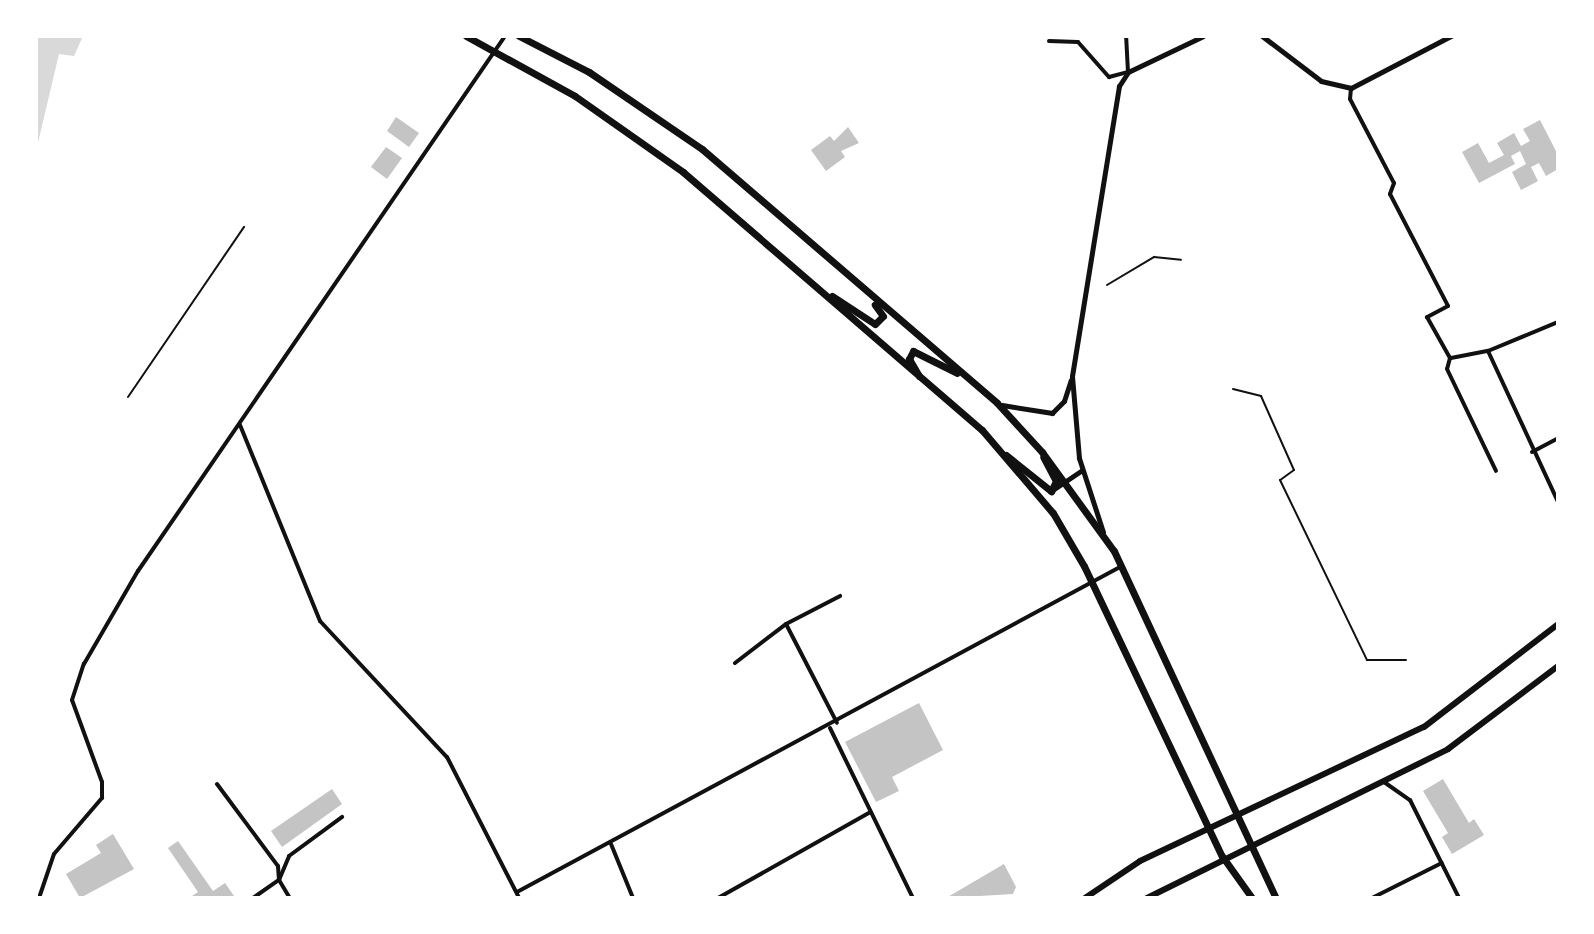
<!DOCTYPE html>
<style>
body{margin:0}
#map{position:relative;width:1594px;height:934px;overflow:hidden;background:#fff;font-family:Arial,sans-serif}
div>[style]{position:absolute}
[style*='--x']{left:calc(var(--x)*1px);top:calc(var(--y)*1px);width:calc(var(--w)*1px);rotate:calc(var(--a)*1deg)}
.water>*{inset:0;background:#d9d9d9}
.building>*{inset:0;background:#c4c4c4}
.path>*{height:2px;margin:-1px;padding:0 1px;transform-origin:1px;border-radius:1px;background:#111}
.service>*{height:2px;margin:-1px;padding:0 1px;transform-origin:1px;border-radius:1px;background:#111}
.minor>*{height:4px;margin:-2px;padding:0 2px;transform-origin:2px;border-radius:2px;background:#111}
.tertiary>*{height:5px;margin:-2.5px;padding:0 2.5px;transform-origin:2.5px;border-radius:2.5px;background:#111}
.secondary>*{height:6px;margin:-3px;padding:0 3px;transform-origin:3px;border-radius:3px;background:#111}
.primary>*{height:7px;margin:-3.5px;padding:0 3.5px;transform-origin:3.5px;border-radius:3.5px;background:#111}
span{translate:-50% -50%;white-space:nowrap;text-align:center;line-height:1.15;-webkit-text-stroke:8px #fff;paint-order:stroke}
.frame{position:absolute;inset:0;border:38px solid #fff;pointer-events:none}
</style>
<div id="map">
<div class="water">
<i style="clip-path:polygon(36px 36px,83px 36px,74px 56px,59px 54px,36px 151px)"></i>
</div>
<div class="building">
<i style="clip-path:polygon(396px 117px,419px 133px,409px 147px,387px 131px)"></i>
<i style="clip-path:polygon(1540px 120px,1558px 155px,1558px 169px,1546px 176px,1539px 163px,1531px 167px,1538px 181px,1521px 190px,1512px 172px,1526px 164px,1520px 151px,1511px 156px,1515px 164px,1479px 183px,1462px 152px,1478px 143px,1489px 163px,1504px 155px,1497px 143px,1514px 133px,1521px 146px,1530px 141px,1523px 129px)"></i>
<i style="clip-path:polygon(848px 127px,859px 143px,841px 151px,845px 157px,826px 171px,811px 150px,830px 136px,834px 141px)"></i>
<i style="clip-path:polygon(386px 147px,402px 158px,387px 179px,371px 167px)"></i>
<i style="clip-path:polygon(919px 703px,943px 750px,892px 777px,899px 791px,876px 802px,845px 742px)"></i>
<i style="clip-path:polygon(1443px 779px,1469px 823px,1474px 819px,1484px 835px,1452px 854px,1442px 837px,1448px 833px,1423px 791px)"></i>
<i style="clip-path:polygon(332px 789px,342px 804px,282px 847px,271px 831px)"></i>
<i style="clip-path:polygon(113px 834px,134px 869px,80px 898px,66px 874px,101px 853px,96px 845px)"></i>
<i style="clip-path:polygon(178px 841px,213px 891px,225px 883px,234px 896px,189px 898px,198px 892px,168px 848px)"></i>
<i style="clip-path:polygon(1004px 864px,1016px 887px,1013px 894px,946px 898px)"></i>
</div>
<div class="path">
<i style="--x:1107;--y:285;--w:55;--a:-30.8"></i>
<i style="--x:1154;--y:257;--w:27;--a:6"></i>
<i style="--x:1233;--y:389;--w:29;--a:14"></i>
<i style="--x:1261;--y:396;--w:81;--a:66"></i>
<i style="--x:1294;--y:470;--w:17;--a:144"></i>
<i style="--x:1280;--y:480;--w:200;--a:64.2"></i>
<i style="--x:1367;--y:660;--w:39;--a:0"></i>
</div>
<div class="service">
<i style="--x:128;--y:397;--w:206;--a:-55.7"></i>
</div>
<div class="minor">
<i style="--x:1049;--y:41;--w:29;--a:2"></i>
<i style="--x:1078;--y:42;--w:47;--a:48.5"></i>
<i style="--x:1109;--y:77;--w:20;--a:-15"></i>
<i style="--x:1128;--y:72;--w:36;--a:-93"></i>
<i style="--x:1351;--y:88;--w:11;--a:95"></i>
<i style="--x:1350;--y:99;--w:95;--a:62.4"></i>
<i style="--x:1394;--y:183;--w:12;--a:110"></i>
<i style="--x:1390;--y:194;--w:126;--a:62.6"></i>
<i style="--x:1448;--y:306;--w:24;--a:152"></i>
<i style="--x:1427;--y:317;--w:47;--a:60.7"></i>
<i style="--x:1450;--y:358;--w:11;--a:105"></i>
<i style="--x:1447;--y:369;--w:113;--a:64.3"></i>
<i style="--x:1488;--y:351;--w:166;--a:65.1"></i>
<i style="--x:1451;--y:358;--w:38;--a:-11"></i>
<i style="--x:1488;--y:351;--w:76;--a:-22.5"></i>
<i style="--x:240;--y:425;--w:212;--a:67.8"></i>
<i style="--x:320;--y:621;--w:186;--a:47"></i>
<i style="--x:447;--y:757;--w:158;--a:62.9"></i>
<i style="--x:1532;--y:452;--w:30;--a:-28"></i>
<i style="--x:786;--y:624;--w:111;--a:62.7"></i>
<i style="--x:735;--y:663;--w:64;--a:-37.4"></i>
<i style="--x:786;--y:624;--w:61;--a:-27.4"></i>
<i style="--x:830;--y:728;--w:189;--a:64"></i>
<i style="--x:1384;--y:782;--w:32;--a:35"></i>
<i style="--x:1410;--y:800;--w:110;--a:63.4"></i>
<i style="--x:217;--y:784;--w:102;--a:53.4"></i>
<i style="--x:278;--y:866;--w:14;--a:86"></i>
<i style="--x:279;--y:880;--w:21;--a:59"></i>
<i style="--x:611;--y:844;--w:58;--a:67.8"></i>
<i style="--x:517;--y:892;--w:685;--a:-28.32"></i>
<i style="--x:39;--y:898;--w:46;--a:-71.2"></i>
<i style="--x:54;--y:854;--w:74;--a:-49.4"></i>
<i style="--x:102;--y:798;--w:16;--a:-90"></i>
<i style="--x:102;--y:782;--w:87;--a:-110.1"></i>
<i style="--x:72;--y:700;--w:38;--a:-72"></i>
<i style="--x:84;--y:664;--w:108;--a:-59.9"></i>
<i style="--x:138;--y:571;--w:649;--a:-55.55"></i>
<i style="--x:253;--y:898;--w:32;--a:-35"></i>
<i style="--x:279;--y:880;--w:26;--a:-67"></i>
<i style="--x:289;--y:856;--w:66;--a:-36.3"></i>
<i style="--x:718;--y:898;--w:173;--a:-29.4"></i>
<i style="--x:1372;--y:898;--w:78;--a:-26.6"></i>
</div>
<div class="tertiary">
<i style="--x:1262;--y:36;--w:74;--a:37.3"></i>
<i style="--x:1321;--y:81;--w:31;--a:13"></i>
<i style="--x:1351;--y:88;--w:113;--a:-27.5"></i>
<i style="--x:1002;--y:405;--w:51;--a:9.1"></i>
<i style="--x:1052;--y:413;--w:17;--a:-45"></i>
<i style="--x:1064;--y:401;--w:22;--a:-72"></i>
<i style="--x:1054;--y:489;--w:34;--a:-34"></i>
<i style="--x:1103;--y:532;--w:78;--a:-108"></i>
<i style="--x:1079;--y:458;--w:82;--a:-94.9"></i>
<i style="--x:1072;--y:376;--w:294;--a:-80.8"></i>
<i style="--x:1119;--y:86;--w:17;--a:-57"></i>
<i style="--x:1128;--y:72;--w:83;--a:-25.6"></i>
</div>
<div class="secondary">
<i style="--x:1085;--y:898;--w:66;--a:-33.9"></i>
<i style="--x:1140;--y:861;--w:314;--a:-25.3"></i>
<i style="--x:1424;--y:727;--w:169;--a:-37.5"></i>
<i style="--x:1147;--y:898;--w:336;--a:-26.3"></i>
<i style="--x:1448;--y:749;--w:138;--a:-37"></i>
</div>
<div class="primary">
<i style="--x:466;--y:36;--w:124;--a:28.8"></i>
<i style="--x:575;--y:96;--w:132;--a:35.1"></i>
<i style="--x:683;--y:172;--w:395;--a:40.8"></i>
<i style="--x:982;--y:430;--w:109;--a:49.5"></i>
<i style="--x:1053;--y:513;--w:61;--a:59.7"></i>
<i style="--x:1084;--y:566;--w:321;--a:64.6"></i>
<i style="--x:1222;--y:856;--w:52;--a:54.5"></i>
<i style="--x:519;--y:36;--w:79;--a:27.2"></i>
<i style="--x:589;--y:72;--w:137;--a:34.3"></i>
<i style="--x:702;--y:149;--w:389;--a:40.7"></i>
<i style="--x:997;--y:403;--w:67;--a:47.4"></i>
<i style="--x:1042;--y:452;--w:122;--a:54"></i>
<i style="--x:1114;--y:551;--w:383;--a:65"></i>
<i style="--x:832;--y:296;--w:51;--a:33.1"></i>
<i style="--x:875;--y:324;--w:11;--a:-45"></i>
<i style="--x:883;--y:316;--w:14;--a:-126"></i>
<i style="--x:919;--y:376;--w:20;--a:-120"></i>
<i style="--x:909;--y:359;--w:9;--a:-63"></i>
<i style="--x:913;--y:351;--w:49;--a:26.6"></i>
<i style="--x:1006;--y:455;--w:58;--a:38.7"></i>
<i style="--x:1051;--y:491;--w:11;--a:-63"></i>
<i style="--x:1056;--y:481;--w:27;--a:-118"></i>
</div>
<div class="frame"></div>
</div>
